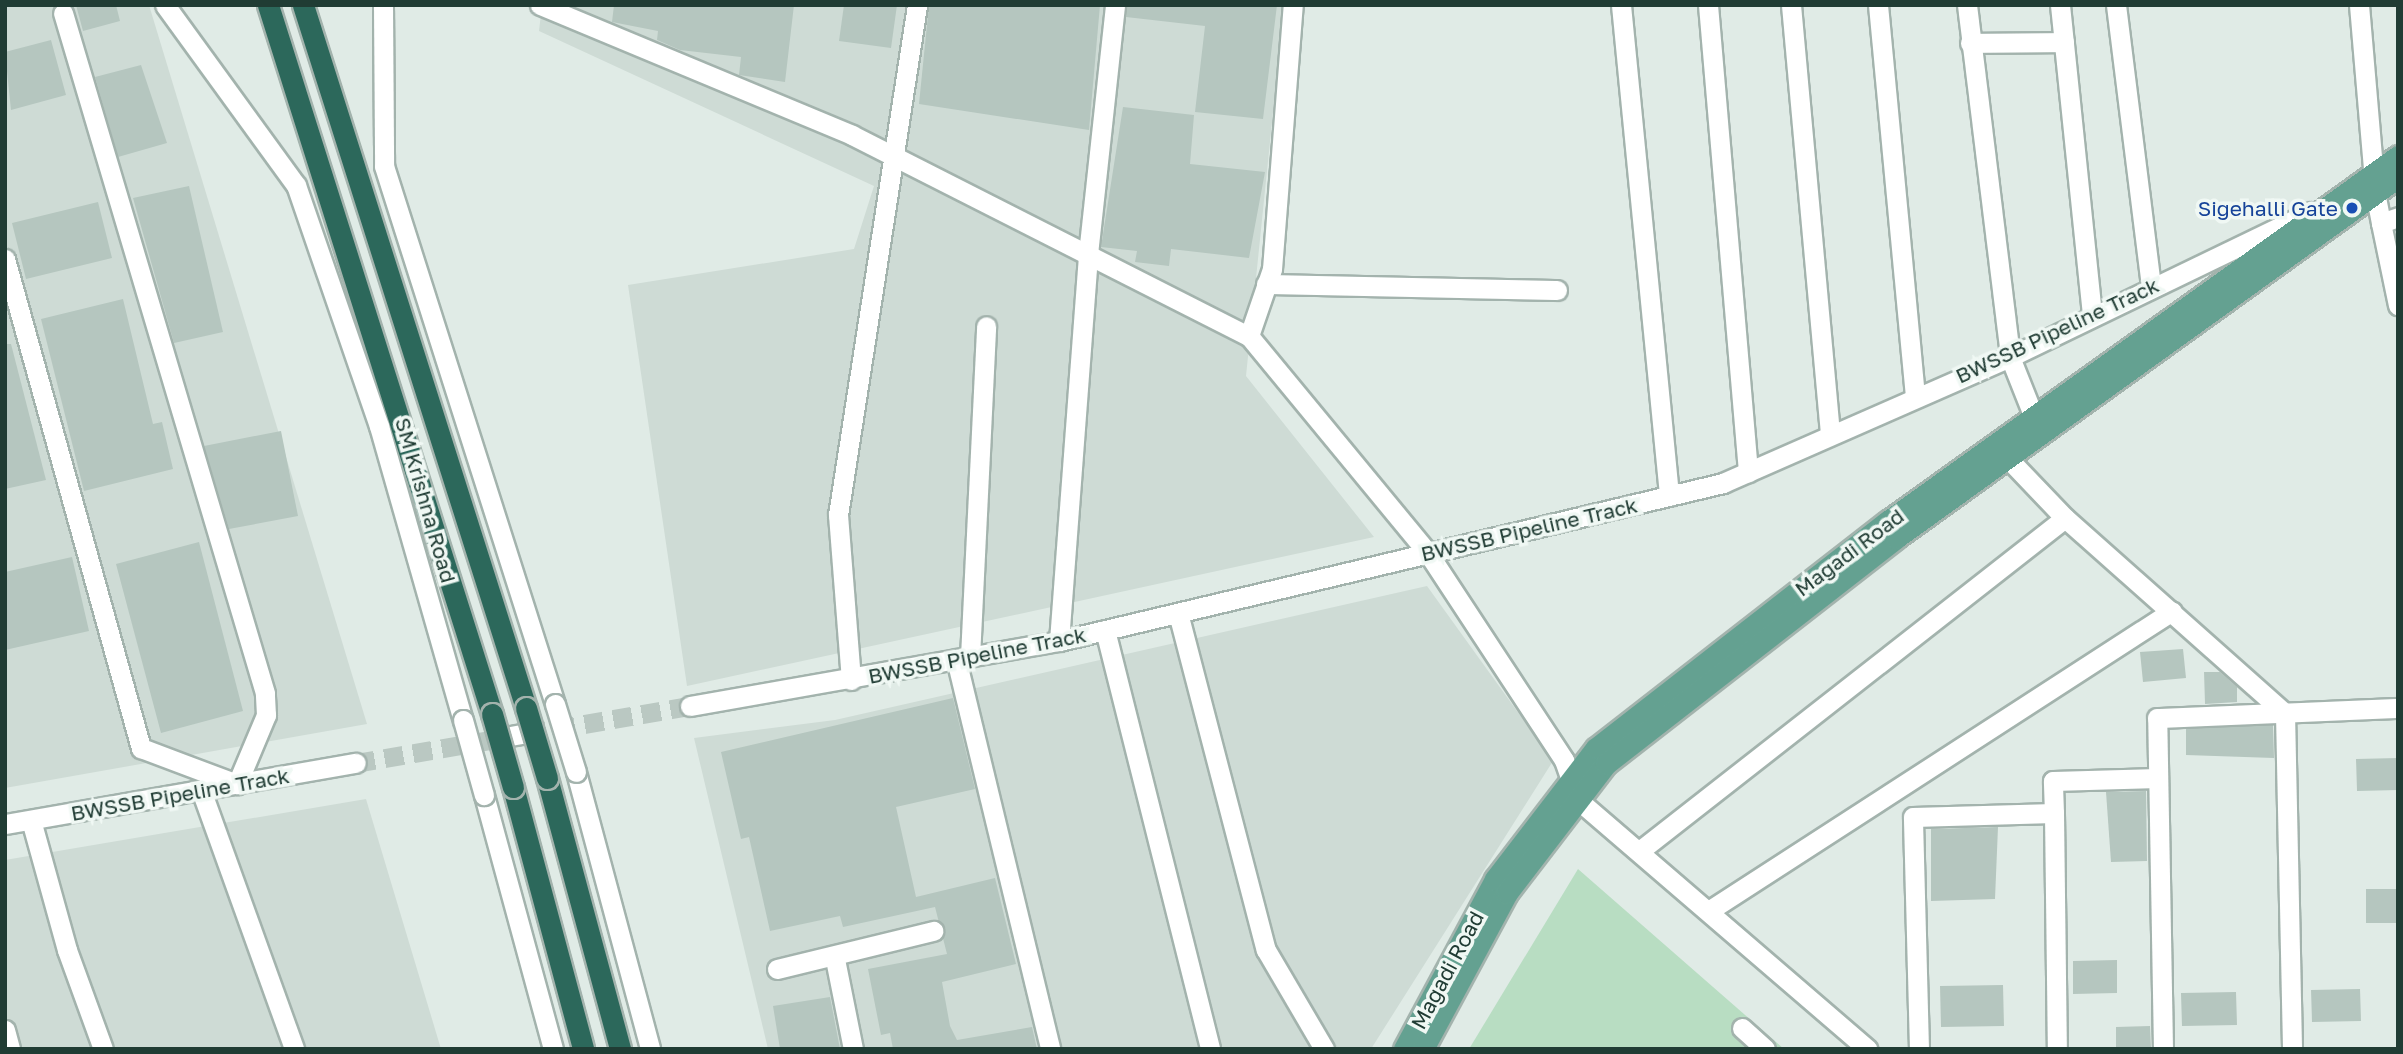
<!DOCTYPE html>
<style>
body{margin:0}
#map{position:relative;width:2403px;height:1054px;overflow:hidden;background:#e0ebe6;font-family:"Golos Text",sans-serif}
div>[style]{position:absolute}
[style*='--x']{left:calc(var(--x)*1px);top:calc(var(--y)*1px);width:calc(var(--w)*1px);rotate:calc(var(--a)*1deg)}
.built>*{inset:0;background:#cedbd5}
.green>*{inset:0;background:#b8ddc2}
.building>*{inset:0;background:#b5c6bf}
.minor-tunnel>*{height:19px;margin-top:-9.5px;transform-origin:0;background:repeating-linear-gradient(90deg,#bac8c2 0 19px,transparent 0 29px)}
.roads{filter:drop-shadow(2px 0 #a3b3ad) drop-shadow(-2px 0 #a3b3ad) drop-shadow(0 2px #a3b3ad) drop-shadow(0 -2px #a3b3ad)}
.minor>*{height:19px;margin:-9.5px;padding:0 9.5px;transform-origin:9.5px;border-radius:9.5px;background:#fff}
.major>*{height:21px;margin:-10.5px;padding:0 10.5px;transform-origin:10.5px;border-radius:10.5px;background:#64a191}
.highway>*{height:21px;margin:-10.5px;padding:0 10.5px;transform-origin:10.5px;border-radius:10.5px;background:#2c685b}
.bridges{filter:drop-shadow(2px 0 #a3b3ad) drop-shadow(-2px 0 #a3b3ad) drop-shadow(0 2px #a3b3ad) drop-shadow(0 -2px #a3b3ad)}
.minor-bridge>*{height:19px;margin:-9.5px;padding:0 9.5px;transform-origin:9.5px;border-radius:9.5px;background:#fff}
.highway-bridge>*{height:21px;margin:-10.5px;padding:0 10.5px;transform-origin:10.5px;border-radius:10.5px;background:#2c685b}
.dots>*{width:19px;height:19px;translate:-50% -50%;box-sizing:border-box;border:4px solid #f0f8f4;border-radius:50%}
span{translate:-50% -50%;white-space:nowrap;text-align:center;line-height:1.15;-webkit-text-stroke:7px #f0f8f4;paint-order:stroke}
.transit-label{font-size:21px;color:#164399}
.right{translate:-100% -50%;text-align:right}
.street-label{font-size:21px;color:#203c34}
.frame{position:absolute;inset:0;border:7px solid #203c34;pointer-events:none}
</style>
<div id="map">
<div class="built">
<i style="clip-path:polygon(5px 5px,149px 5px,367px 724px,5px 788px)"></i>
<i style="clip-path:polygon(542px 5px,1284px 5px,1246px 376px,1374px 537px,687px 686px,628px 285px,854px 249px,874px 186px,539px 31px)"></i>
<i style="clip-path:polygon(1427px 586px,1553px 761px,1371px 1049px,768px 1049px,694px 738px,835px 720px)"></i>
<i style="clip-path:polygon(366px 799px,441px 1049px,5px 1049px,5px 860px)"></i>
</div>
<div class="green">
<i style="clip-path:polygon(1578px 869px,1784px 1049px,1469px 1049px)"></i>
</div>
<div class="building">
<i style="clip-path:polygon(76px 5px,116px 5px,120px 21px,83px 31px)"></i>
<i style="clip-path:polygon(614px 5px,794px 5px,785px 82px,739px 75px,741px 57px,680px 50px,657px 40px,658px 31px,612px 22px)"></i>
<i style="clip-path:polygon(844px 5px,897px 5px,891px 48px,839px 41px)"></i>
<i style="clip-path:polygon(929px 5px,1100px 5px,1089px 130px,919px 104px)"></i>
<i style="clip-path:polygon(1127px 5px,1277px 5px,1263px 119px,1195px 112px,1205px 26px,1126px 17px)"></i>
<i style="clip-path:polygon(51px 40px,66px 95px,11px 110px,5px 52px)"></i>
<i style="clip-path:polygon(141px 65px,167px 143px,118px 157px,95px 77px)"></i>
<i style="clip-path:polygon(1123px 107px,1194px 115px,1190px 164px,1265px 172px,1249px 258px,1171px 249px,1169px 266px,1135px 262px,1137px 251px,1101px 247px)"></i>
<i style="clip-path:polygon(189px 186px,223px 332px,174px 343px,133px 198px)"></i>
<i style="clip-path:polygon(98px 202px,112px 258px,26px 279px,12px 223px)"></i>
<i style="clip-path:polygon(123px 299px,153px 424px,162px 422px,173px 469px,84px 491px,41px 319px)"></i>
<i style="clip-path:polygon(5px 344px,11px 344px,46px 480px,5px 489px)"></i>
<i style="clip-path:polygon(281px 431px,298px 516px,229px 529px,204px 446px)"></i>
<i style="clip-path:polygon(199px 542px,243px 711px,161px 733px,116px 564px)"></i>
<i style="clip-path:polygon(72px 557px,89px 631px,5px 650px,5px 572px)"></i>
<i style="clip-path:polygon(2183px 649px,2186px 678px,2143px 682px,2140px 652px)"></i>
<i style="clip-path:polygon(2204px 672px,2220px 672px,2237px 687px,2237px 702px,2205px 704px)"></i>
<i style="clip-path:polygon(953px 698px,975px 789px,896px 807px,916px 897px,995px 878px,1016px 964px,942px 982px,950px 1026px,957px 1040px,1032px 1027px,1037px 1049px,893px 1049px,890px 1033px,881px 1035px,868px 969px,947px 954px,935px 907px,843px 927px,840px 916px,770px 931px,749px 837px,741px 839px,721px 752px)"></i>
<i style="clip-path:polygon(2273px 725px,2274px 758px,2186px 755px,2186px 729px)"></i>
<i style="clip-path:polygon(2398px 758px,2398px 790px,2357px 791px,2356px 759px)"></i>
<i style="clip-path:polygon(2146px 791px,2147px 861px,2111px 862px,2106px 792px)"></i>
<i style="clip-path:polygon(1998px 827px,1995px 899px,1931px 901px,1931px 829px)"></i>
<i style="clip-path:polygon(2366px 889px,2398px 889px,2398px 923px,2366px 923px)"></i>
<i style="clip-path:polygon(2117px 960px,2117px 993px,2073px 994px,2073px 961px)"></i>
<i style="clip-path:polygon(2003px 985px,2004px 1026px,1941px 1027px,1940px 986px)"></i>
<i style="clip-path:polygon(2360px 989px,2361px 1021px,2312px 1022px,2311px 990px)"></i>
<i style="clip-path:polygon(2236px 992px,2237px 1025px,2182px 1026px,2181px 993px)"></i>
<i style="clip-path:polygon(830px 997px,840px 1049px,780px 1049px,773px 1006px)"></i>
<i style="clip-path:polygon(2150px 1026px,2151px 1049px,2116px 1049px,2116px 1027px)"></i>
</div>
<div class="minor-tunnel">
<i style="--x:356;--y:763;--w:339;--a:-9.7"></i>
</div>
<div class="roads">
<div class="minor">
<i style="--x:165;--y:5;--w:223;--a:54"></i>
<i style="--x:296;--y:185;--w:255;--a:71"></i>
<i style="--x:379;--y:426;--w:306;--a:74.1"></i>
<i style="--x:383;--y:5;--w:161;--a:89.6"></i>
<i style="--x:384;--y:166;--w:565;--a:72.37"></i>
<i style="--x:540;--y:5;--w:338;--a:22.6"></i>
<i style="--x:852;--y:135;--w:445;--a:26.9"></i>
<i style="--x:1249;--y:336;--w:281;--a:50.5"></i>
<i style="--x:1428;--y:553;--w:248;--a:56.7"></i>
<i style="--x:1564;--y:760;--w:42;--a:70.7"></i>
<i style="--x:1578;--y:800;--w:382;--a:40.7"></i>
<i style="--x:1621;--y:5;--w:493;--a:84.4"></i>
<i style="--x:1708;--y:5;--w:469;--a:85.1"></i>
<i style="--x:1791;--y:5;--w:431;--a:84.8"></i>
<i style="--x:1878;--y:5;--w:391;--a:84.6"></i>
<i style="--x:1967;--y:5;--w:355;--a:83"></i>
<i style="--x:2010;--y:357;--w:79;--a:68.3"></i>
<i style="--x:2060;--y:5;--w:310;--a:84.1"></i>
<i style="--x:2116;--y:5;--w:283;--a:82.9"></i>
<i style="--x:2359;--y:5;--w:188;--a:85.1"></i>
<i style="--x:2375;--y:192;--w:32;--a:79"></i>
<i style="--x:2381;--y:223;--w:18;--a:-19"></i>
<i style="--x:1970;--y:43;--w:94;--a:-0.6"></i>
<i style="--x:2381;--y:223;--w:84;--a:78.3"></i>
<i style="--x:5;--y:259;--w:508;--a:74.46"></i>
<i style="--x:141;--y:748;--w:103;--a:20.6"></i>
<i style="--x:237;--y:784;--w:75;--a:-67.2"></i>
<i style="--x:266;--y:715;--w:22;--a:-93"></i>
<i style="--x:265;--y:693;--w:709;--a:-106.54"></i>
<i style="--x:1266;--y:284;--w:291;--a:1.2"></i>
<i style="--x:1249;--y:336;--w:71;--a:-71.1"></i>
<i style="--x:1272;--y:269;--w:265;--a:-85.5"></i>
<i style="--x:1998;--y:448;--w:97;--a:46.3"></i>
<i style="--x:2065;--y:518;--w:294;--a:41.6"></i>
<i style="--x:2285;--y:713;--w:336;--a:88.8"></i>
<i style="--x:1178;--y:613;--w:348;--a:75.4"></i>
<i style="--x:1266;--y:950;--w:115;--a:59.6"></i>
<i style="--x:1105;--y:630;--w:432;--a:75.9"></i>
<i style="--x:1059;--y:641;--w:388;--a:-85.7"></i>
<i style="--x:1088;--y:254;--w:250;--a:-83.8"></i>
<i style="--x:970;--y:657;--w:331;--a:-87.2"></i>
<i style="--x:956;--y:659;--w:401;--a:76.4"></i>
<i style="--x:851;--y:680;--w:166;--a:-94.5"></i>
<i style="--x:838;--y:515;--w:516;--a:-81.19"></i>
<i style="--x:690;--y:706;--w:375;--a:-10"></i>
<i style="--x:1059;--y:641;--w:683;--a:-13.38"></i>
<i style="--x:1723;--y:483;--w:313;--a:-23.7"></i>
<i style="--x:2010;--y:357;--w:333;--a:-25.8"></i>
<i style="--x:499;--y:738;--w:35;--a:-10"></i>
<i style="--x:576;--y:772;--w:287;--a:75"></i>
<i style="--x:201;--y:790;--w:275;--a:70.2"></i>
<i style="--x:484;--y:795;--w:263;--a:74.8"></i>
<i style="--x:2054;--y:813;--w:236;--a:89.3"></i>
<i style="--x:31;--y:820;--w:135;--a:74.5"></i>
<i style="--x:67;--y:950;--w:105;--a:70"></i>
<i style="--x:5;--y:824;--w:356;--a:-9.9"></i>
<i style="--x:1642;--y:849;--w:537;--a:-38.04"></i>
<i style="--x:1710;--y:910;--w:550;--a:-32.91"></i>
<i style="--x:835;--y:959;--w:92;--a:78.7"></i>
<i style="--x:777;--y:969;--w:161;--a:-13.7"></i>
<i style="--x:1742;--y:1028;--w:31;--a:42"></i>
<i style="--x:5;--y:1030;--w:20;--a:75"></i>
<i style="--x:1919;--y:1049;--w:232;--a:-91.5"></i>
<i style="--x:1913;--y:817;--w:141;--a:-1.6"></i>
<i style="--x:2054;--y:813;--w:32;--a:-92"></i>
<i style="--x:2053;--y:781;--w:105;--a:-1.6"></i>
<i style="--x:2163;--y:1049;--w:331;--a:-91"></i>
<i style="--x:2157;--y:718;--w:241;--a:-2.4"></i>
</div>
<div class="major">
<i style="--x:1404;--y:1049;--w:193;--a:-61.8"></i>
<i style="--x:1495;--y:879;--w:165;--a:-52.4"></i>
<i style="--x:1596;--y:748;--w:370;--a:-37.9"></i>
<i style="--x:1888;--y:521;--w:627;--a:-35.59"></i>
<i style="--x:1423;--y:1049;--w:177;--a:-61.7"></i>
<i style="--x:1507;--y:893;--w:163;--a:-52.5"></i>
<i style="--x:1606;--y:764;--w:368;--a:-37.9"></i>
<i style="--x:1896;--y:538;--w:618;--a:-35.72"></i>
</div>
<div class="highway">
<i style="--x:268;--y:5;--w:744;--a:72.47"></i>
<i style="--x:303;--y:5;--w:738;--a:72.4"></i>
<i style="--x:547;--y:778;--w:281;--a:74.9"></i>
<i style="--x:513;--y:787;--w:271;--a:75"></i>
</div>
</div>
<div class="bridges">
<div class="minor-bridge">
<i style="--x:555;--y:704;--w:71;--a:72.8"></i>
<i style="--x:463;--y:720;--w:78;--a:74.4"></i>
</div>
<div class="highway-bridge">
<i style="--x:526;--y:708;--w:73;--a:73.3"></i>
<i style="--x:492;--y:714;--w:76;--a:74"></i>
</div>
</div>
<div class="dots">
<i style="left:2352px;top:208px;background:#1a4fb4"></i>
</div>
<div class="transit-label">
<span class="right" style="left:2338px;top:208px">Sigehalli Gate</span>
</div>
<div class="street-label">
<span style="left:2057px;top:330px;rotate:-25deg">BWSSB Pipeline Track</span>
<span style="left:426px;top:500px;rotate:74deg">SM Krishna Road</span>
<span style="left:1529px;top:529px;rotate:-13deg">BWSSB Pipeline Track</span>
<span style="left:1849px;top:552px;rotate:-37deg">Magadi Road</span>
<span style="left:977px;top:655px;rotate:-11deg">BWSSB Pipeline Track</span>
<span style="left:180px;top:794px;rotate:-10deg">BWSSB Pipeline Track</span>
<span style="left:1447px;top:970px;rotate:-62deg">Magadi Road</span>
</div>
<div class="frame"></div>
</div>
